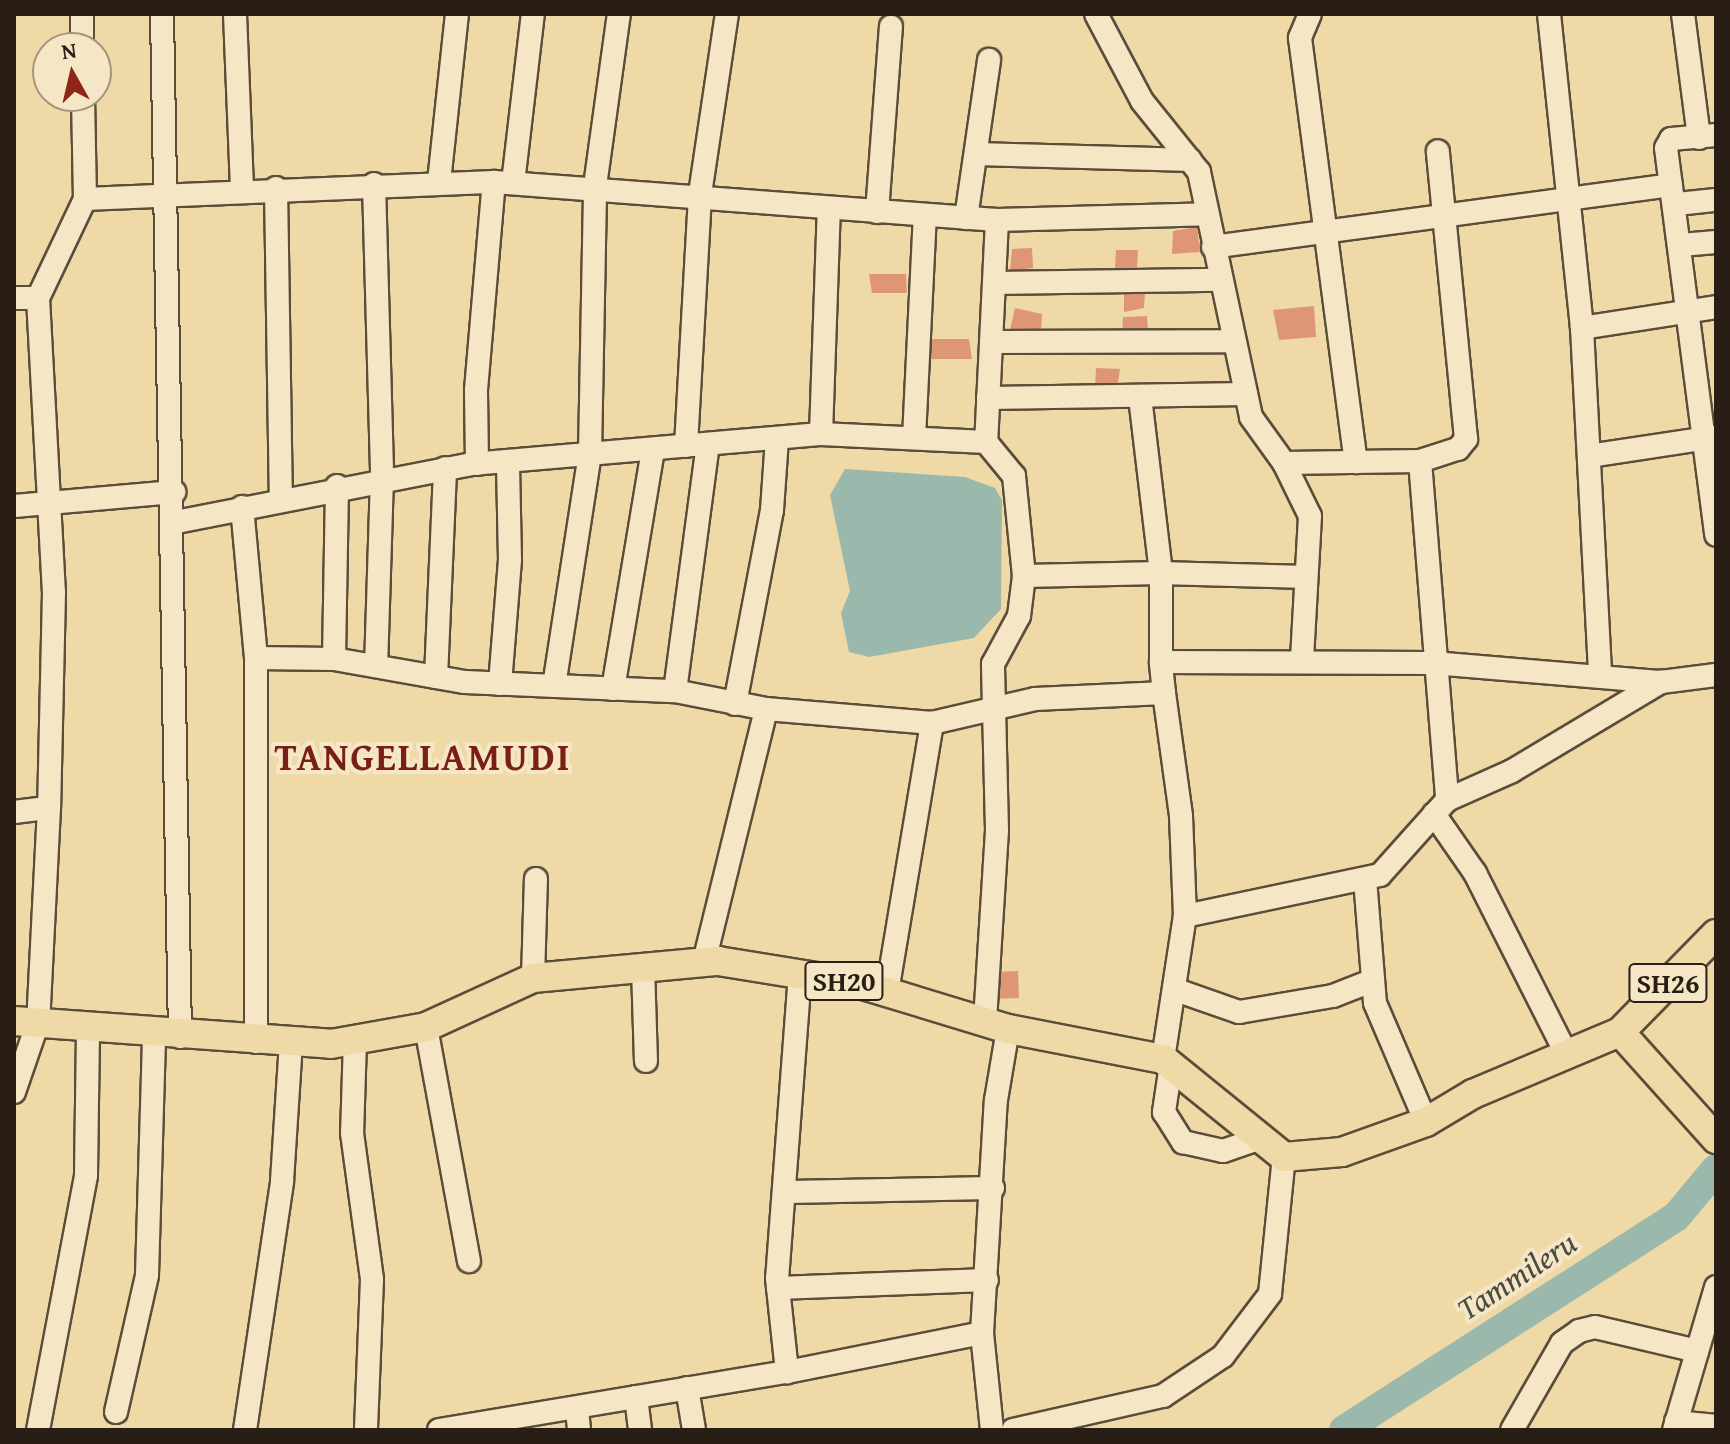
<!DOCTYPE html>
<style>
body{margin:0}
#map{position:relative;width:1730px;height:1444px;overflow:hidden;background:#efd9a7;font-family:"Gentium Book Plus",serif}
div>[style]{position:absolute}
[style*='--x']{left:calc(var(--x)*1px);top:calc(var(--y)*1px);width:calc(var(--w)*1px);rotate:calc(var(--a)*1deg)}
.water>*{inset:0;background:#9ab9ac}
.river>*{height:30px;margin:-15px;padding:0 15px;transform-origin:15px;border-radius:15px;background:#9ab9ac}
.building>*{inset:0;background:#de9677}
.roads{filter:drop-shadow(2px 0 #5a4d3a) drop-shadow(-2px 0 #5a4d3a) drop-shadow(0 2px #5a4d3a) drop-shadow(0 -2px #5a4d3a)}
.minor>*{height:22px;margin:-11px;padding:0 11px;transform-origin:11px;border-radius:11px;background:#f5e6c6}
.major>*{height:28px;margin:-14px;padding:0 14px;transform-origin:14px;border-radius:14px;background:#efd9a7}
span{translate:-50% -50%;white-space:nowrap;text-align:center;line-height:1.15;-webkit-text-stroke:8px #f5e6c6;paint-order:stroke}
.shield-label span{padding:2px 6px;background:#f5e6c6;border:2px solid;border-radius:6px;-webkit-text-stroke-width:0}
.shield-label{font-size:28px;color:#281e15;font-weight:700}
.water-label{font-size:32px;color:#4a4c42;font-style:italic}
.district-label{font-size:38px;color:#7a1f14;font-weight:700;letter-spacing:2px}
.frame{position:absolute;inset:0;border:16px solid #281e15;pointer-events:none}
.north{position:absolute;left:32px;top:32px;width:80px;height:80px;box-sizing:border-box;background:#f5e6c6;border:2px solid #a3967f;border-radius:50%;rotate:352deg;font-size:22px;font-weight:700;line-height:32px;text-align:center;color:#281e15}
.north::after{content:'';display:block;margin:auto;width:28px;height:36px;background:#8f2418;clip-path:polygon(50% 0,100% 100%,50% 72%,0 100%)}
</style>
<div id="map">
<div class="water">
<i style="clip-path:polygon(845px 469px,965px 477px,995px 488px,1002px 500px,1001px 609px,974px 638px,869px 657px,849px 652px,841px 613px,850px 591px,830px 495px)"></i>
</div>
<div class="river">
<i style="--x:1344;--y:1430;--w:394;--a:-32.7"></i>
<i style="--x:1676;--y:1217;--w:62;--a:-50.2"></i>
</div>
<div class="building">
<i style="clip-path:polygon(1197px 227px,1200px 252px,1172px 254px,1173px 231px)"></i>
<i style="clip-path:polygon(1032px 248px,1033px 268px,1010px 271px,1012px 249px)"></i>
<i style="clip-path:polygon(1116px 250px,1138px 250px,1137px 269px,1115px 269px)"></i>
<i style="clip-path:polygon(869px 274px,906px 274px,907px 293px,872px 293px)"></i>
<i style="clip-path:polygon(1145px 292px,1144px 308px,1124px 312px,1124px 293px)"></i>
<i style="clip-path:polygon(1314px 306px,1316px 337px,1279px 340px,1273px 310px)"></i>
<i style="clip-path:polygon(1015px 308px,1042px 314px,1041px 335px,1010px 330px)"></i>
<i style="clip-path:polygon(1147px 316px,1148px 331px,1122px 334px,1123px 317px)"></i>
<i style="clip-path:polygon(926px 339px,969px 339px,972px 359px,925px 359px)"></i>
<i style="clip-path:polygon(1096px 368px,1120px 369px,1117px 389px,1095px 387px)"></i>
<i style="clip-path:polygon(1018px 971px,1019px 998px,993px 999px,992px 972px)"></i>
</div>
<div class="roads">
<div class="minor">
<i style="--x:82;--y:14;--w:34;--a:90"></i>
<i style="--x:162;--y:14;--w:1023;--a:88.99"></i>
<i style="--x:235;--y:14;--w:176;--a:87.7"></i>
<i style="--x:1096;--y:14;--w:98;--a:62.1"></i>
<i style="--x:1142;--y:101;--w:91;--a:51.2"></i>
<i style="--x:1199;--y:172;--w:250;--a:78"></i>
<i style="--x:1251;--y:417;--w:57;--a:54.3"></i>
<i style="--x:1284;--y:463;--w:136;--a:-0.8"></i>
<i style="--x:1420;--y:461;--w:340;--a:85.4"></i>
<i style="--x:1310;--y:14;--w:26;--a:113"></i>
<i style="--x:1300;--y:38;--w:428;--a:82.5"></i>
<i style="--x:1549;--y:14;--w:316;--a:84"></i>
<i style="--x:1582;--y:328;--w:136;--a:-8.9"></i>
<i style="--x:1683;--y:14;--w:125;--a:82.6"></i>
<i style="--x:83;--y:96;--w:103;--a:88.9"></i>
<i style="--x:85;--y:199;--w:409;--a:-2.4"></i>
<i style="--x:494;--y:182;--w:504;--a:4.32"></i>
<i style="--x:997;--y:220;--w:222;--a:92.8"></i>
<i style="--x:986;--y:442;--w:165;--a:-177.2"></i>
<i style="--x:1716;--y:135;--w:45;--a:174.9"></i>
<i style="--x:1671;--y:139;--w:10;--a:119"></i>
<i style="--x:1666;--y:148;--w:390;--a:82.6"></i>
<i style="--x:978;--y:154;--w:212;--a:1.6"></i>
<i style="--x:439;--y:182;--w:169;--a:-83.9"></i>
<i style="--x:513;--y:183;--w:170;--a:-83.3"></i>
<i style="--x:374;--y:184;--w:293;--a:88.4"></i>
<i style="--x:382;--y:477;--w:189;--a:91.8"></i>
<i style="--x:276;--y:188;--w:310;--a:89.1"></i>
<i style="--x:1677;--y:204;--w:39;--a:-6"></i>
<i style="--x:877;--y:212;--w:186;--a:-85.7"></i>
<i style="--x:966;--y:218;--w:160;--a:-81.7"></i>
<i style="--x:997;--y:220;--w:210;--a:-1.6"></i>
<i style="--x:1681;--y:245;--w:35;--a:-5"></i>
<i style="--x:1213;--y:247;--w:462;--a:-7.7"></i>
<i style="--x:994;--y:283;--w:227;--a:-0.8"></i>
<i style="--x:14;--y:298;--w:24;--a:0"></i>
<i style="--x:38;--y:298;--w:110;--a:-64.6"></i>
<i style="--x:38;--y:298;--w:294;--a:86.9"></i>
<i style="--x:54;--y:592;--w:216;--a:91.3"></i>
<i style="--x:1582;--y:328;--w:349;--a:87"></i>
<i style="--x:991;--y:342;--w:243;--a:-0.2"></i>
<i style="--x:988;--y:398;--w:258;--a:-0.9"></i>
<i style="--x:914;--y:438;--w:223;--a:-87.2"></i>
<i style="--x:986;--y:442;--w:44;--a:50.5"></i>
<i style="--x:1014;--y:476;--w:100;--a:84.3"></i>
<i style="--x:686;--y:446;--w:252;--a:-86.8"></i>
<i style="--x:700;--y:194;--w:182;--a:-81.5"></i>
<i style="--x:1589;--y:456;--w:126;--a:-8.6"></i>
<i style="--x:1420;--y:461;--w:40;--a:-18"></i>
<i style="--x:1458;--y:449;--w:13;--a:-51"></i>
<i style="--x:1466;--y:439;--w:289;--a:-95.6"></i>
<i style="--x:1284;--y:463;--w:59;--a:63.9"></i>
<i style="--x:1310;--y:516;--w:144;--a:93.2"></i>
<i style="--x:477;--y:464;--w:74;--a:-90.8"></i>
<i style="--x:476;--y:390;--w:209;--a:-85.1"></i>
<i style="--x:14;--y:506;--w:161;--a:-5"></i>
<i style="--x:242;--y:507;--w:152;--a:84.7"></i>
<i style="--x:256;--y:658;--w:78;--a:0.7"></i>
<i style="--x:334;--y:659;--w:133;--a:10"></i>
<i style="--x:465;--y:682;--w:210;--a:2.5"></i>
<i style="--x:675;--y:691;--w:93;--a:11.2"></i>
<i style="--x:766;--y:709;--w:167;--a:4.8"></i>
<i style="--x:932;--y:723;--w:106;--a:-13.1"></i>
<i style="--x:1035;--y:699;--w:129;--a:-2.7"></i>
<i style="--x:1164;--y:693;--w:31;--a:-96"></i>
<i style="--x:1161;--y:662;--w:272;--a:0.2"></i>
<i style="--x:1433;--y:663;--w:229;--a:4.8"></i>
<i style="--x:1661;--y:682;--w:55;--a:-7.3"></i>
<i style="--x:176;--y:522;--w:301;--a:-11.1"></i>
<i style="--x:471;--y:464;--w:351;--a:-4.9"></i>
<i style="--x:821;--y:434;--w:225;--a:-88"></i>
<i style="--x:256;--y:658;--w:384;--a:90"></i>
<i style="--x:334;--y:659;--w:173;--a:-89"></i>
<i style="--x:1161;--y:662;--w:89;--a:-90"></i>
<i style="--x:1161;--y:573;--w:145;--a:1.6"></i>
<i style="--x:436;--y:677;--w:209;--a:-87.5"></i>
<i style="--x:500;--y:684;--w:124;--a:-85.4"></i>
<i style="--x:510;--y:560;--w:99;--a:-91.2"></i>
<i style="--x:554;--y:686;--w:236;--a:-81.2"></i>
<i style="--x:590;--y:453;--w:267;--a:-88.9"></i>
<i style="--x:595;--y:186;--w:174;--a:-82.1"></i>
<i style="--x:613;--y:689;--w:243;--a:-80.5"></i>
<i style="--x:675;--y:691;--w:249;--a:-82.4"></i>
<i style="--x:1164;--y:693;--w:124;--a:82.1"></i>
<i style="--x:1181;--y:816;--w:100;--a:87.7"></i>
<i style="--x:735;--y:704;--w:197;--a:-79.2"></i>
<i style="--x:772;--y:510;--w:72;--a:-86"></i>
<i style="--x:14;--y:812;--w:35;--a:-7"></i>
<i style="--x:49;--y:808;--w:214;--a:92.9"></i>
<i style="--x:38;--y:1022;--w:74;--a:108.9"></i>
<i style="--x:1434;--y:814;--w:72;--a:55.2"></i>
<i style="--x:1475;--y:873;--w:202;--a:63.2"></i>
<i style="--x:1365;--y:879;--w:124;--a:85.4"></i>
<i style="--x:1375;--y:1003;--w:129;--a:66.8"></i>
<i style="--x:704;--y:962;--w:260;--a:-76.2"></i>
<i style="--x:643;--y:967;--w:94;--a:88.2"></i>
<i style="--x:800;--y:974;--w:305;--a:94.3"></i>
<i style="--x:777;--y:1278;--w:95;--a:83.9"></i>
<i style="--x:787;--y:1372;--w:199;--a:-11.3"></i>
<i style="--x:533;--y:978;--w:99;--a:-88.3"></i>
<i style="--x:1176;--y:990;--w:67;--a:19.2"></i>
<i style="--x:1239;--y:1012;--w:95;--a:-9.7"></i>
<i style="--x:1333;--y:996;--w:41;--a:-21.5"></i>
<i style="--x:887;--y:992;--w:273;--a:-80.5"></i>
<i style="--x:985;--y:1021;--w:191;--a:-86.4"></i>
<i style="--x:997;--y:830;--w:166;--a:-91.4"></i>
<i style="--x:993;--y:664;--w:55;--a:-61.6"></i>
<i style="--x:1019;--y:616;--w:40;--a:-82.9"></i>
<i style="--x:1024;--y:576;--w:137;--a:-1.3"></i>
<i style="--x:1161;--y:573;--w:178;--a:-96.8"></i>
<i style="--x:426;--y:1027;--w:238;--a:79.6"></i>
<i style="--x:355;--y:1040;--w:93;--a:91.8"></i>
<i style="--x:352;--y:1133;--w:147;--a:82.2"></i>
<i style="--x:372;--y:1279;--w:151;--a:92.3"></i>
<i style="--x:1163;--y:1059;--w:145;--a:-81.3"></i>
<i style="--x:1185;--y:916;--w:199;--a:-11.9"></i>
<i style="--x:1380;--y:875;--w:101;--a:-48.2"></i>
<i style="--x:1447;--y:800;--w:71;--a:-24"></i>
<i style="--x:1512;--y:771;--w:174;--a:-30.9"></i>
<i style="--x:1171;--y:1065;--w:48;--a:98.5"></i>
<i style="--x:1164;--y:1112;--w:36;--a:58"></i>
<i style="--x:1183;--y:1142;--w:41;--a:12.7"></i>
<i style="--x:1223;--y:1151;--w:39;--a:-19"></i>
<i style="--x:787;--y:1192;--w:206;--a:-1.1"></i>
<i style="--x:778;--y:1288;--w:209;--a:-2.2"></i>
<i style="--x:687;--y:1388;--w:43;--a:80.5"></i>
<i style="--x:636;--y:1397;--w:33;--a:83"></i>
<i style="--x:577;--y:1410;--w:20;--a:84"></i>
<i style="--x:116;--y:1412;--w:140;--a:-77.2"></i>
<i style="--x:147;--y:1275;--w:241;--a:-88.3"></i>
<i style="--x:1676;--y:1422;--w:40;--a:5.7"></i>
<i style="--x:38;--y:1430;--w:259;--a:-79.3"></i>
<i style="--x:86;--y:1175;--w:147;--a:-89.2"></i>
<i style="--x:245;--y:1430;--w:252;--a:-81.5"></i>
<i style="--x:282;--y:1181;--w:139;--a:-86.3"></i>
<i style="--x:439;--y:1430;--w:353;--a:-9.5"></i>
<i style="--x:992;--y:1430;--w:98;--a:-95.9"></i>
<i style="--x:982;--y:1333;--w:233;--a:-86.6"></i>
<i style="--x:996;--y:1100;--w:72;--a:-80.4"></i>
<i style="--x:1013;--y:1430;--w:154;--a:-12.8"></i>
<i style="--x:1163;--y:1396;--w:72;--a:-33.7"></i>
<i style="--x:1223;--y:1356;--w:78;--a:-52.8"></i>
<i style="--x:1270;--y:1294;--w:138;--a:-84.2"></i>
<i style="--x:1512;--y:1430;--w:100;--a:-60.1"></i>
<i style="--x:1562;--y:1343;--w:21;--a:-35"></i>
<i style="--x:1579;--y:1331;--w:16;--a:-14"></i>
<i style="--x:1595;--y:1327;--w:105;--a:13.2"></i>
<i style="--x:1674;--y:1430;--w:149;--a:-73.6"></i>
</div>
<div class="major">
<i style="--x:14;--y:1021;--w:318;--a:4.1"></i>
<i style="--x:331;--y:1044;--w:97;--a:-10.1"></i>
<i style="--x:426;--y:1027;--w:118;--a:-24.6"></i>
<i style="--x:533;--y:978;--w:186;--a:-5.3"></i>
<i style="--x:718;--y:961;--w:144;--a:9.2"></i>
<i style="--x:860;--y:984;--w:155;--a:16.9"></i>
<i style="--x:1008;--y:1029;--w:158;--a:11"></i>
<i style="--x:1163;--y:1059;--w:156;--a:39"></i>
<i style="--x:1284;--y:1157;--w:58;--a:-4.9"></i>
<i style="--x:1342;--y:1152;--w:89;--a:-19.7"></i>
<i style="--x:1426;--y:1122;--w:55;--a:-30.8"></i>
<i style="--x:1473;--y:1094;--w:160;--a:-22.9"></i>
<i style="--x:1620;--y:1032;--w:137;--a:-45.6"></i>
<i style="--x:1620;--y:1032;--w:144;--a:48.1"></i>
</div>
</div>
<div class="shield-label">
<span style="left:844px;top:981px">SH20</span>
<span style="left:1668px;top:983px">SH26</span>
</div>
<div class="water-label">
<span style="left:1517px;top:1276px;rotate:-33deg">Tammileru</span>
</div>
<div class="district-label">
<span style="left:423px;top:757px">TANGELLAMUDI</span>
</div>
<div class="frame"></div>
<div class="north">N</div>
</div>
